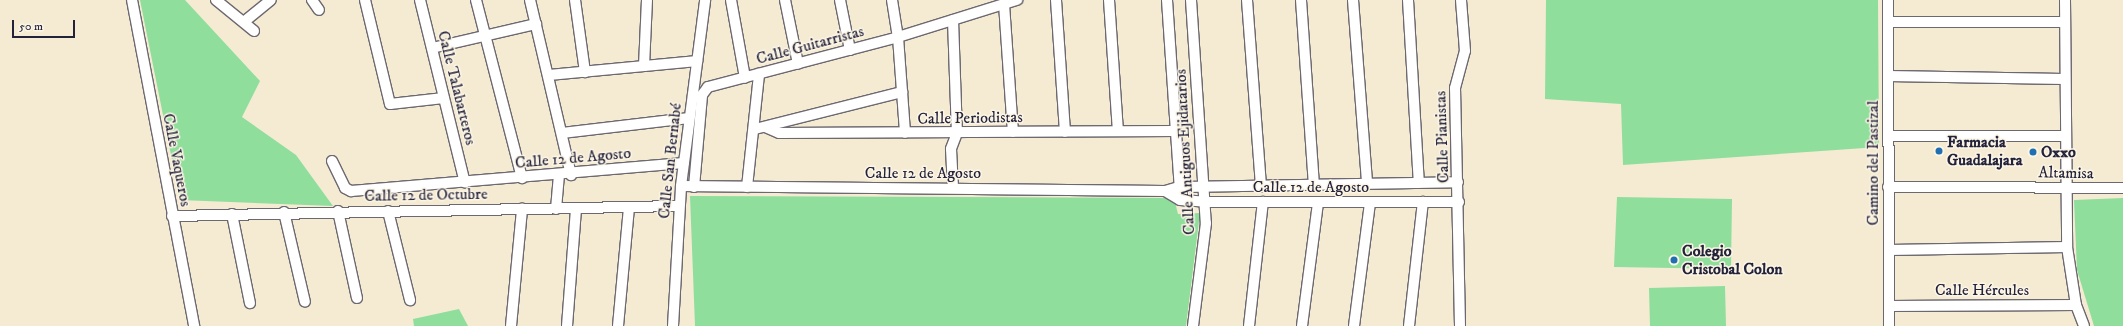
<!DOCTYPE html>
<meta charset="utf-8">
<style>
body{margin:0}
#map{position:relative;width:2123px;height:326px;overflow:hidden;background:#f5ebd3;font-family:"IM FELL DW Pica",serif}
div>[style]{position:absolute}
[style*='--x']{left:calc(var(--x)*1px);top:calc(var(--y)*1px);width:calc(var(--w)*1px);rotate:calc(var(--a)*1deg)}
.green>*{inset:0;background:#8fde9c}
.roads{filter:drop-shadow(1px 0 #6c6870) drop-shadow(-1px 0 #6c6870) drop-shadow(0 1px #6c6870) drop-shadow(0 -1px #6c6870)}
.minor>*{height:10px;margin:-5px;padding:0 5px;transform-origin:5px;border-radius:5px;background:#fff}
.dots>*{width:11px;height:11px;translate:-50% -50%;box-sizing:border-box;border:2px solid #fcf5e5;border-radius:50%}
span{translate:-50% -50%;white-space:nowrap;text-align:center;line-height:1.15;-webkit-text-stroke:3px #fcf5e5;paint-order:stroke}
.street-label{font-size:16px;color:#22223b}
.poi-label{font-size:16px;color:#22223b;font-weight:700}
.left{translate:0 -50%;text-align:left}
.scale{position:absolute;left:12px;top:20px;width:63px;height:18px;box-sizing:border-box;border:2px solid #22223b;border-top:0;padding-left:5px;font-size:12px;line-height:14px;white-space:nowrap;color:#22223b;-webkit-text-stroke:3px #fcf5e5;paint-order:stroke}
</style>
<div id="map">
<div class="green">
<i style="clip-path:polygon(140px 0,185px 0,260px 81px,242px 117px,296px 155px,333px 206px,180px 200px)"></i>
<i style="clip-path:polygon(1546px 0,1878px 0,1879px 147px,1623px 165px,1621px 104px,1545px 99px)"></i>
<i style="clip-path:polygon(690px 196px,1174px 198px,1178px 214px,1200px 213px,1186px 326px,695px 326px)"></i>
<i style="clip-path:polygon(1617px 197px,1732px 199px,1731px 269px,1614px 267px)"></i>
<i style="clip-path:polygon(2123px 198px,2123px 326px,2094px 326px,2077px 270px,2074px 200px)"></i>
<i style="clip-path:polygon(1725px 286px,1726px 326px,1650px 326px,1649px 288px)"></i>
<i style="clip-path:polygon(459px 309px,468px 326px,414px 326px,413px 319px)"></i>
</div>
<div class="roads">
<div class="minor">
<i style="--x:132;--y:0;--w:332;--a:79.2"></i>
<i style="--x:216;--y:0;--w:49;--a:39.2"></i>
<i style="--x:312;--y:0;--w:12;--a:55"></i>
<i style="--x:365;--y:0;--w:107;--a:76.5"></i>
<i style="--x:390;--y:104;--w:54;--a:-6.3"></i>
<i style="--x:420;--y:0;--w:188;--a:76.2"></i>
<i style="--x:476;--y:0;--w:184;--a:75.5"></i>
<i style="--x:530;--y:0;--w:180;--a:76.8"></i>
<i style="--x:575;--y:0;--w:73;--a:82.1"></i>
<i style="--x:731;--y:0;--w:79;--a:79.8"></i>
<i style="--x:785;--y:0;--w:65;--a:78.5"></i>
<i style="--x:840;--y:0;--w:51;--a:78.7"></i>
<i style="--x:892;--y:0;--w:37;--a:81"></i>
<i style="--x:898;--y:37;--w:96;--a:85.8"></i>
<i style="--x:1056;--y:0;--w:132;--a:86.1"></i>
<i style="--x:1109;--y:0;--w:131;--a:86.1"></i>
<i style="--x:1167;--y:0;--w:192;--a:86.1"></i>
<i style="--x:1191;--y:0;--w:224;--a:86.2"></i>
<i style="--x:1206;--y:223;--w:104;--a:97.2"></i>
<i style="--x:1247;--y:0;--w:187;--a:85.7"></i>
<i style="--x:1301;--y:0;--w:185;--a:86"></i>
<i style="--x:1353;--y:0;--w:185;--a:85.6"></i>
<i style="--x:1408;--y:0;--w:183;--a:86.6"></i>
<i style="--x:1888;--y:0;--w:326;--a:89.8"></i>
<i style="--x:2065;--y:0;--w:247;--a:89.5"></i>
<i style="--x:2067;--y:247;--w:59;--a:81.2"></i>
<i style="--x:2076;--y:305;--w:22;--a:69"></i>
<i style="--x:1004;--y:4;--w:128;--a:86"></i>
<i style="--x:953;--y:20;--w:113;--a:88"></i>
<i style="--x:957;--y:133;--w:17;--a:111"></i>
<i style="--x:951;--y:149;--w:39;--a:87"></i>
<i style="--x:245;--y:21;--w:33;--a:-39"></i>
<i style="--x:1888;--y:22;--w:176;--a:0"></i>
<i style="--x:432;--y:48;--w:107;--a:-13"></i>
<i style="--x:644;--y:66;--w:66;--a:-87.4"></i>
<i style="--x:549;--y:75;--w:149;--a:-5.4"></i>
<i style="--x:1888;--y:76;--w:176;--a:1"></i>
<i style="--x:765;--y:127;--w:15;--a:23"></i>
<i style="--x:779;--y:133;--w:397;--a:-0.3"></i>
<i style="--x:755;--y:129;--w:152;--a:-14.1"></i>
<i style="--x:562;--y:133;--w:128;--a:-6.7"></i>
<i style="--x:1889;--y:136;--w:175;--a:0"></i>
<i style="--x:332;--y:161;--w:30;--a:64"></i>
<i style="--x:345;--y:188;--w:7;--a:27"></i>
<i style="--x:351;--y:191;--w:334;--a:-4.8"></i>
<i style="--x:681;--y:186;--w:484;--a:0.6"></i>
<i style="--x:1165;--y:191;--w:15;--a:-16"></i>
<i style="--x:1179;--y:187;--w:279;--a:-1"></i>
<i style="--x:694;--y:187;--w:92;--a:-85"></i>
<i style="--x:702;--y:95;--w:10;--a:-53"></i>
<i style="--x:708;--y:87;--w:196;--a:-14.7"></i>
<i style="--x:898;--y:37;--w:125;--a:-17.3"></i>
<i style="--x:747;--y:187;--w:114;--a:-83.9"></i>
<i style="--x:1888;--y:187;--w:235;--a:0.2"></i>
<i style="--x:1165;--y:191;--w:17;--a:31"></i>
<i style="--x:1180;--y:200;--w:26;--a:4"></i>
<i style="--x:1206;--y:202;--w:253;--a:0"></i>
<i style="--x:556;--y:209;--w:34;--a:-85"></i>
<i style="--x:338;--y:211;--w:89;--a:77.7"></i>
<i style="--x:388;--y:211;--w:92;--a:76.1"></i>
<i style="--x:284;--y:212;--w:92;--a:76.9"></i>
<i style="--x:232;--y:214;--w:91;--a:78.6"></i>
<i style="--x:172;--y:216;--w:507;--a:-1.13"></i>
<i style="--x:1889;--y:250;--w:178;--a:-1"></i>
<i style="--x:1889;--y:306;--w:187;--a:-0.3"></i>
<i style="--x:511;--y:326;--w:118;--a:-84.6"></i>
<i style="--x:567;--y:326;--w:117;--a:-85.6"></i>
<i style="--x:618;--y:326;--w:119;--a:-84.7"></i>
<i style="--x:673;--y:326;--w:140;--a:-86.7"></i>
<i style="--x:681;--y:186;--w:188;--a:-82.6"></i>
<i style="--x:1249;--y:326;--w:125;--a:-83.6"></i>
<i style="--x:1302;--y:326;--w:125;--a:-82.6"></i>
<i style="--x:1354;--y:326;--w:125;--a:-82.6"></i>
<i style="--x:1409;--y:326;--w:125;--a:-83.6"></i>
<i style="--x:1460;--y:326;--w:238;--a:-91.2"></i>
<i style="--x:1455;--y:88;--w:38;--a:-75"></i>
<i style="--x:1465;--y:51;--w:51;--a:-94.5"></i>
</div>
</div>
<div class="dots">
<i style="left:1939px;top:151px;background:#1f6fb2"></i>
<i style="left:2033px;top:152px;background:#1f6fb2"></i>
<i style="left:1674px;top:260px;background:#1f6fb2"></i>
</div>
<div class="street-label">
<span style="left:810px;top:45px;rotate:-15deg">Calle Guitarristas</span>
<span style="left:457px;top:88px;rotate:76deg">Calle Talabarteros</span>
<span style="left:970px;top:118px;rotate:-1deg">Calle Periodistas</span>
<span style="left:1442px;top:137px;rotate:-92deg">Calle Pianistas</span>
<span style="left:1185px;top:152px;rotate:-93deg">Calle Antiguos Ejidatarios</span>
<span style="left:573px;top:158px;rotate:-5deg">Calle 12 de Agosto</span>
<span style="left:177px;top:160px;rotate:79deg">Calle Vaqueros</span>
<span style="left:670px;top:161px;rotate:-84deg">Calle San Bernabé</span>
<span style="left:1873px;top:163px;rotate:-90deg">Camino del Pastizal</span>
<span style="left:923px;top:173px">Calle 12 de Agosto</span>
<span style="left:2066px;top:173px;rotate:1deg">Altamisa</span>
<span style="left:1311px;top:187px">Calle 12 de Agosto</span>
<span style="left:426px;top:195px;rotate:-1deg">Calle 12 de Octubre</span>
<span style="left:1982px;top:290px">Calle Hércules</span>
</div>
<div class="poi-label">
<span class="left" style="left:1947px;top:151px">Farmacia<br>Guadalajara</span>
<span class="left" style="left:2041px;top:152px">Oxxo</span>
<span class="left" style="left:1682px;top:260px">Colegio<br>Cristobal Colon</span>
</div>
<div class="scale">50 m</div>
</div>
